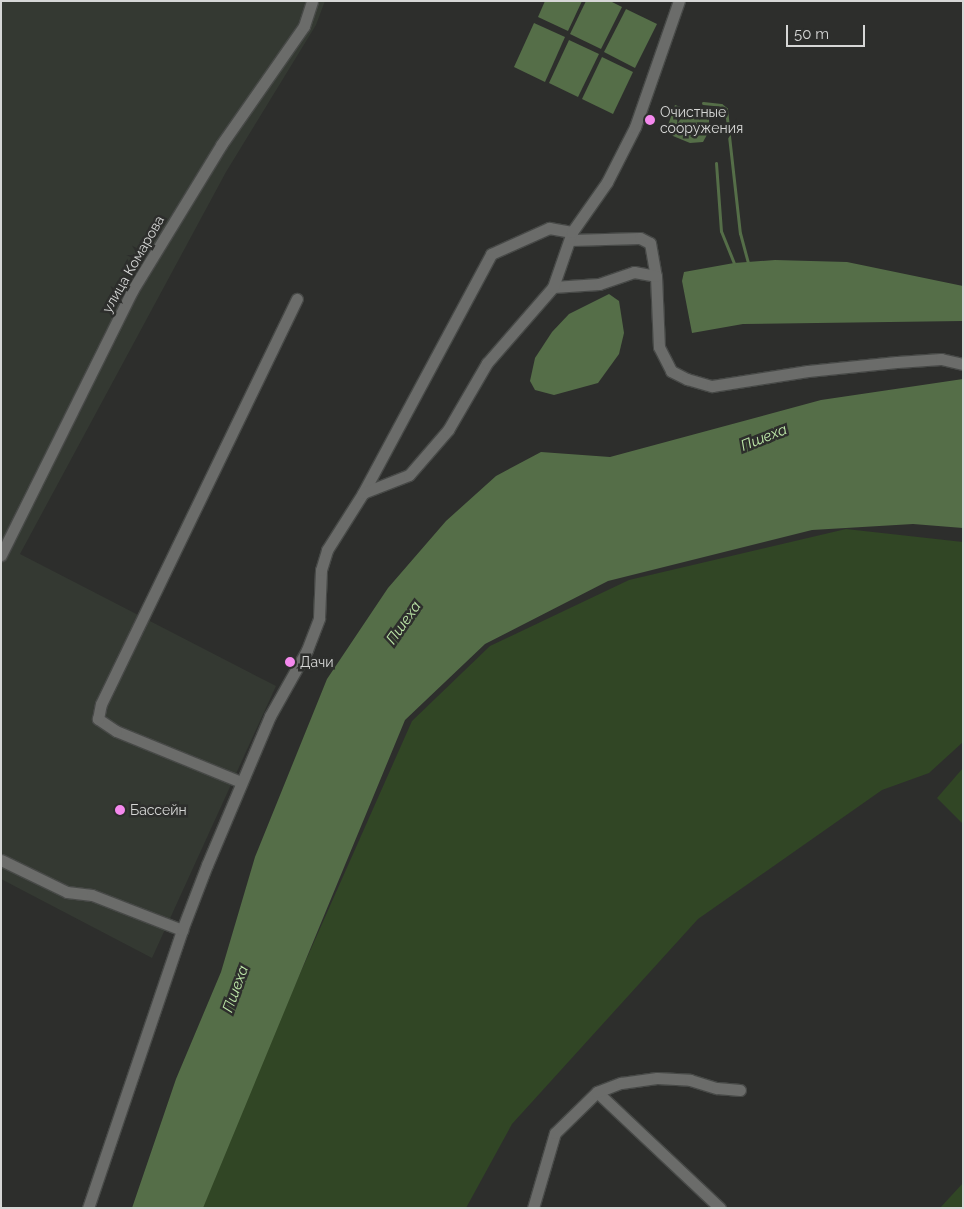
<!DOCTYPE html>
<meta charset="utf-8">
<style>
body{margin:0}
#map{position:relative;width:964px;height:1209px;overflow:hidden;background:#2d2e2c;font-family:Raleway,sans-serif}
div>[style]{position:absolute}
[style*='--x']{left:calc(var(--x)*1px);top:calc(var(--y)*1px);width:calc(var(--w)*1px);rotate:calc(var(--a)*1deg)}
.built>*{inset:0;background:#343932}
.green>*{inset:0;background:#314625}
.water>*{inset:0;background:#556e48}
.stream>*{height:3px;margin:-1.5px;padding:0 1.5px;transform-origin:1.5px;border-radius:1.5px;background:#556e48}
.roads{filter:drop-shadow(1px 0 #474947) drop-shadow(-1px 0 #474947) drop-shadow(0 1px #474947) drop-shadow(0 -1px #474947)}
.minor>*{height:11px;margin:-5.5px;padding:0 5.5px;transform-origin:5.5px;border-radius:5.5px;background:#6b6c6a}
.dots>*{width:14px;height:14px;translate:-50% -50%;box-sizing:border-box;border:2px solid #2d2e2c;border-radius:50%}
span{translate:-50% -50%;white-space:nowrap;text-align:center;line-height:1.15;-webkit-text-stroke:5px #2d2e2c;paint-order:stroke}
.poi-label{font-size:14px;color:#d6d7d6}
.left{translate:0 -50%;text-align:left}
.street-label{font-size:14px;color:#d6d7d6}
.water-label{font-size:15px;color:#bee8a9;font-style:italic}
.frame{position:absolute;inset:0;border:2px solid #d6d7d6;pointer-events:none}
.scale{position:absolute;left:786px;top:25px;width:79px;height:22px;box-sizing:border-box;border:2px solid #d6d7d6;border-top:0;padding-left:6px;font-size:15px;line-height:18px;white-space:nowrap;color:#d6d7d6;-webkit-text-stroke:4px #2d2e2c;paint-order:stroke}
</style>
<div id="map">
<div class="built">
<i style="clip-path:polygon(1px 1px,325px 1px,316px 25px,226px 172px,20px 554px,276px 686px,152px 958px,1px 879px)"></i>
</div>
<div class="green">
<i style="clip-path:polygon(846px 529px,963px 542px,963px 742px,929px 773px,882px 790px,698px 919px,512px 1124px,466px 1208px,196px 1208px,412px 721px,490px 646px,629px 580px)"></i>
<i style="clip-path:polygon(963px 768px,963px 824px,937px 798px)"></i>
<i style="clip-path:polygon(963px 1183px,963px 1208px,940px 1208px)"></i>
</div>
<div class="water">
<i style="clip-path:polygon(545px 1px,582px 1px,568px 31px,538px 17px)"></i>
<i style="clip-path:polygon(586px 1px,610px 1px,622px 7px,601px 49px,570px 34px)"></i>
<i style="clip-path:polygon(626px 9px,657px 24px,635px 68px,604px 52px)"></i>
<i style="clip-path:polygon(534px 23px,565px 37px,545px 82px,514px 67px)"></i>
<i style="clip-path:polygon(569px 40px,599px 54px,578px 97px,549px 83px)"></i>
<i style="clip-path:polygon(602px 57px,633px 72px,613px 114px,582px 99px)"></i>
<i style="clip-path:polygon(675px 105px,709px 117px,709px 131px,703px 142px,690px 143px,673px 136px,667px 128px)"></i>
<i style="clip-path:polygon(775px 260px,847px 262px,963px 286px,963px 321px,743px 324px,692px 333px,682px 281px,684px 272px,734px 263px)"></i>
<i style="clip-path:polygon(609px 294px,619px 301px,624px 333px,619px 354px,598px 383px,554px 395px,535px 390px,530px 381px,535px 358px,552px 332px,569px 314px)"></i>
<i style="clip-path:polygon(963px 379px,963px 528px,913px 524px,812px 530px,608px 581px,485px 644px,405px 720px,203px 1208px,132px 1208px,176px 1079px,221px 972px,255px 857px,327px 679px,388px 588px,446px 521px,496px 476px,541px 452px,610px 457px,821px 400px)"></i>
</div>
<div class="stream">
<i style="--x:703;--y:103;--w:18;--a:6"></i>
<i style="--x:721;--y:105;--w:6;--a:39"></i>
<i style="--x:726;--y:109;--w:125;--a:83.6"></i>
<i style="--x:740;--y:233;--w:30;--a:75"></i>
<i style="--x:716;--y:163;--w:68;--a:85.8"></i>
<i style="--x:721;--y:231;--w:35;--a:68"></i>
</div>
<div class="roads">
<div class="minor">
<i style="--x:570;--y:240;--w:70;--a:-1.6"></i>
<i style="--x:640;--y:238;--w:11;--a:27"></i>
<i style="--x:650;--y:243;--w:34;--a:80"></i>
<i style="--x:656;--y:276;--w:71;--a:87.6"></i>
<i style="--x:659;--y:347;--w:27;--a:63"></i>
<i style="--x:671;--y:371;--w:18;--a:27"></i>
<i style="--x:687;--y:379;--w:26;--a:16"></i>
<i style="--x:712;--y:386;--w:97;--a:-8.9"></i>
<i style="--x:808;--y:371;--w:89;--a:-5.8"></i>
<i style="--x:897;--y:362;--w:44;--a:-3.9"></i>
<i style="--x:941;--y:359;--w:23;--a:13"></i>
<i style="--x:553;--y:287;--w:46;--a:-3.7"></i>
<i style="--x:599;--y:284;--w:37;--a:-19"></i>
<i style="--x:634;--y:272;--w:22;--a:10"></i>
<i style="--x:363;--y:493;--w:271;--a:-61.8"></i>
<i style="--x:491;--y:254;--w:64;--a:-24.1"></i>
<i style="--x:549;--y:228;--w:23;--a:10"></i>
<i style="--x:1;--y:555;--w:295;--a:-63.6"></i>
<i style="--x:132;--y:291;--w:171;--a:-58.6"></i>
<i style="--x:221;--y:145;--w:145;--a:-55.1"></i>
<i style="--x:304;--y:26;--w:26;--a:-72"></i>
<i style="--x:241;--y:782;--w:135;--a:-157.8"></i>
<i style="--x:116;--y:731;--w:22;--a:-146"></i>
<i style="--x:98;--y:719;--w:15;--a:-79"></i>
<i style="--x:101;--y:704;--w:450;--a:-64.2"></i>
<i style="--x:1;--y:860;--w:73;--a:25.9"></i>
<i style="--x:67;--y:892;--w:25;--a:7"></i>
<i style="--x:92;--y:895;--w:97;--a:21.3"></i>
<i style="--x:597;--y:1092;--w:169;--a:43.3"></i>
<i style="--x:88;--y:1208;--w:293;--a:-71.3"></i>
<i style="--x:182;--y:930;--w:70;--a:-69"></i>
<i style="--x:207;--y:865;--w:162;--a:-67.1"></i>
<i style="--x:270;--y:716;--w:76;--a:-60.7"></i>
<i style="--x:307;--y:650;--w:34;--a:-69"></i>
<i style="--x:319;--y:618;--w:48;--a:-87.6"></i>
<i style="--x:321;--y:570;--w:21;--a:-73"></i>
<i style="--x:327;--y:550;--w:67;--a:-57.7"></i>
<i style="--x:363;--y:493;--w:49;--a:-21.4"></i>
<i style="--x:409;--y:475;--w:60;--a:-49.1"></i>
<i style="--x:448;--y:430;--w:78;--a:-59.8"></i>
<i style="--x:487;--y:363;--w:101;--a:-49"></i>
<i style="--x:553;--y:287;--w:58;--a:-70.9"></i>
<i style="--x:572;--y:232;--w:61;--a:-55"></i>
<i style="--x:607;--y:182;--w:62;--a:-63"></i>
<i style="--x:635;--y:127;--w:133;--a:-70.8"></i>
<i style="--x:533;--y:1208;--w:78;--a:-73.7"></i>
<i style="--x:555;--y:1133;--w:59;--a:-44.3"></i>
<i style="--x:597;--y:1092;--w:26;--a:-21"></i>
<i style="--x:621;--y:1083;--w:36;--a:-8"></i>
<i style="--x:657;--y:1078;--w:33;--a:3"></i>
<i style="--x:690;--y:1080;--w:28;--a:17"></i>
<i style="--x:717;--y:1088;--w:23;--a:5"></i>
</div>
</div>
<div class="dots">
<i style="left:650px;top:120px;background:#f589ee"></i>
<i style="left:290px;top:662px;background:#f589ee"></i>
<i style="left:120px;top:810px;background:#f589ee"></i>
</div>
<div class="poi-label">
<span class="left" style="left:660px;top:120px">Очистные<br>сооружения</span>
<span class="left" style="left:300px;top:662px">Дачи</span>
<span class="left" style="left:130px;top:810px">Бассейн</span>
</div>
<div class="street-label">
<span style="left:133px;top:264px;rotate:-60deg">улица Комарова</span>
</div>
<div class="water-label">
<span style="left:764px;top:438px;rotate:-22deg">Пшеха</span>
<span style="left:404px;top:623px;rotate:-55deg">Пшеха</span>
<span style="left:236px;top:989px;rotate:-70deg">Пшеха</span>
</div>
<div class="frame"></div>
<div class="scale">50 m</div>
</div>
